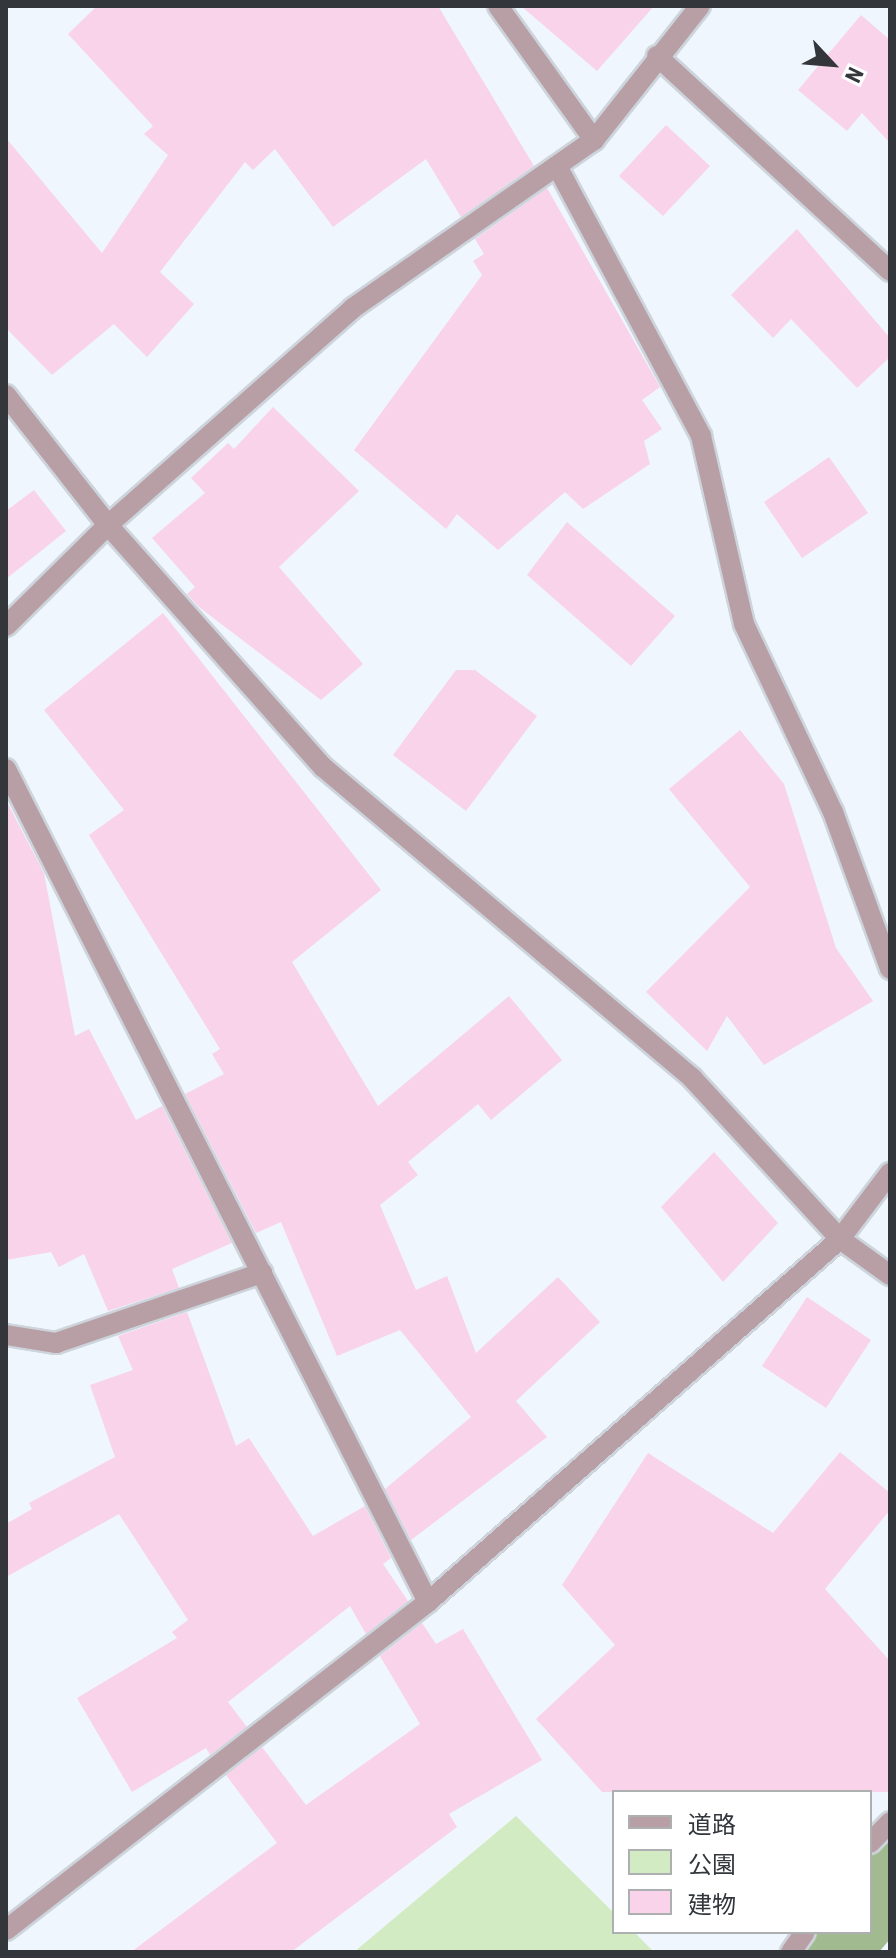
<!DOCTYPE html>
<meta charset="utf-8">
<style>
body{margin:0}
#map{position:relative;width:896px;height:1958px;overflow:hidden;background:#eff6fe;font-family:"Roboto Condensed","Noto Sans JP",sans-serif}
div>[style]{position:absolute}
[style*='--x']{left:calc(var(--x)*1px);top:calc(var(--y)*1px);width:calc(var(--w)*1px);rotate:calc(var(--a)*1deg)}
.green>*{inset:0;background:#d3ebc3}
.forest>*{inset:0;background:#a1ba90}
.building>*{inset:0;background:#f9d3e9}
.roads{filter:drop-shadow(2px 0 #cdd4db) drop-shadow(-2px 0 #cdd4db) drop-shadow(0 2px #cdd4db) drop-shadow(0 -2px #cdd4db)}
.service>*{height:20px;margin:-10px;padding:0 10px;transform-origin:10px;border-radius:10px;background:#b79fa5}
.minor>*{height:20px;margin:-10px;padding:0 10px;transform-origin:10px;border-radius:10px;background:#b79fa5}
span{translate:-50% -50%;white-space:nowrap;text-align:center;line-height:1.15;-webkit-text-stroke:8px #fff;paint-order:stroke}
.frame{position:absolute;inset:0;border:8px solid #33373b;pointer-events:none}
.legend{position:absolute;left:612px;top:1790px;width:260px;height:144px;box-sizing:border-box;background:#fff;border:2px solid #adafb1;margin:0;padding:10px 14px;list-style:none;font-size:24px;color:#33373b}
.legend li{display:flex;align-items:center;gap:16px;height:40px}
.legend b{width:40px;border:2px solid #adafb1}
.north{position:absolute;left:792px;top:24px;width:80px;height:80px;-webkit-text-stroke:6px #fff;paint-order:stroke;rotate:116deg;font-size:22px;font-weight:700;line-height:32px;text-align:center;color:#33373b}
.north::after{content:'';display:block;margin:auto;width:28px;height:36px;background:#33373b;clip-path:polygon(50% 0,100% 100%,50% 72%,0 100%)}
</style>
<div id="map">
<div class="green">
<i style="clip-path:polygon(516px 1816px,614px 1913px,614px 1932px,634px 1932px,654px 1952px,354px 1952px)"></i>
</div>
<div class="forest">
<i style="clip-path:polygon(890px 1834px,890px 1939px,879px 1952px,803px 1952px,814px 1932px,870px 1932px,870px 1853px)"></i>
</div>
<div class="building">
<i style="clip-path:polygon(97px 6px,438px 6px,534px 166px,461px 217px,426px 159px,333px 227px,275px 149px,253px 170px,245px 162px,160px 272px,194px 304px,147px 357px,114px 324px,52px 375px,6px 328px,6px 138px,102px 253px,168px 155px,144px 134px,153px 126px,68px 34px)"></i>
<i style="clip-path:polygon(521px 6px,654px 6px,597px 71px)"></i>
<i style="clip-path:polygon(861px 15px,890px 40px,890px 143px,862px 113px,847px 131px,798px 90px)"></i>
<i style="clip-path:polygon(666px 125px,710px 166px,663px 216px,619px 176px)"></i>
<i style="clip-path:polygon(547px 188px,660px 387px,642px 400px,662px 429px,644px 441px,650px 464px,583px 509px,565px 492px,498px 550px,457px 514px,446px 529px,354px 450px,482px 275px,473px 261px,484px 254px,475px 239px)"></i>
<i style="clip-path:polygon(797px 229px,890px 338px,890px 357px,857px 388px,791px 319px,773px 338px,731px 295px)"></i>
<i style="clip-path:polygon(273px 407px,359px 491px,279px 567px,363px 664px,321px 700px,199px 607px,187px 594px,195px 587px,152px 538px,205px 493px,191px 478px,228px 443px,234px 449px)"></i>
<i style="clip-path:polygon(829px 457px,868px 513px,802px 558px,764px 502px)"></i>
<i style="clip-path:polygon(34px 490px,66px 531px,6px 579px,6px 511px)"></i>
<i style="clip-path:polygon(567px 522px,675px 616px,631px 666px,527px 575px)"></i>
<i style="clip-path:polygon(163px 613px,381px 890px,292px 962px,378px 1106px,509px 996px,562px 1060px,491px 1120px,478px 1104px,408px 1162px,418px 1175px,380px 1205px,416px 1290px,447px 1276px,476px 1353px,558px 1277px,600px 1322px,516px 1401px,547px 1437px,411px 1540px,385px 1489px,471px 1417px,400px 1330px,337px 1356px,281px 1222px,256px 1233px,185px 1094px,224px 1074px,212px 1054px,220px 1049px,89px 835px,124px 810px,44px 710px)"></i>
<i style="clip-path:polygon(456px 670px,475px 670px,537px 716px,466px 811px,393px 755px)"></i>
<i style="clip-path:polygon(740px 730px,784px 784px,836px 948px,873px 1001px,764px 1065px,727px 1016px,707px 1051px,646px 992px,750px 887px,669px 789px)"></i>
<i style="clip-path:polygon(6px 800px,44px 873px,75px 1036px,89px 1029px,136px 1120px,162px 1106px,232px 1243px,172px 1269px,179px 1288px,108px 1311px,84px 1254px,59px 1267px,51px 1252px,6px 1260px)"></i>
<i style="clip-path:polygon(714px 1152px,778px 1223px,723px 1282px,661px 1207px)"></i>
<i style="clip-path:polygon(807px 1297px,871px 1340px,826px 1408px,762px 1366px)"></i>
<i style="clip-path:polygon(187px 1312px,236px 1446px,249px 1438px,313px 1536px,365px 1506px,391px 1558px,383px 1564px,408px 1601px,366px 1634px,350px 1606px,228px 1702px,247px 1727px,210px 1755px,206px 1748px,132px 1792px,77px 1698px,177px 1638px,172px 1632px,188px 1620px,119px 1514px,6px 1577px,6px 1524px,32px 1509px,29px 1503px,115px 1457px,90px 1385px,133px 1370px,118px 1336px)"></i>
<i style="clip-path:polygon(840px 1452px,890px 1493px,890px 1510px,825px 1589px,890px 1661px,890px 1792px,602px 1792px,536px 1719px,615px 1645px,562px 1585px,648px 1453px,773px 1533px)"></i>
<i style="clip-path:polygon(422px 1623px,436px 1644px,463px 1629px,542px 1760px,449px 1814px,457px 1827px,291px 1952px,131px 1952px,277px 1843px,226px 1775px,262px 1747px,306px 1805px,420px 1724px,380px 1656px)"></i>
</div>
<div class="roads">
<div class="service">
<i style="--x:498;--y:6;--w:165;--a:54.4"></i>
<i style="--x:6;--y:1335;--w:51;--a:9.1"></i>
<i style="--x:56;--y:1343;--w:218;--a:-18.8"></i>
</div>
<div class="minor">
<i style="--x:657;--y:56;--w:317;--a:42.7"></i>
<i style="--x:557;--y:166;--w:306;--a:61.9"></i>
<i style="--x:701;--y:436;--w:193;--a:77.1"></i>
<i style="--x:744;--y:624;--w:208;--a:64.7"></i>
<i style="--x:833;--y:812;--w:167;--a:70"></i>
<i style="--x:6;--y:395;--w:165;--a:51.9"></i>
<i style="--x:108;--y:525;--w:324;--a:48.4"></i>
<i style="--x:323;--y:767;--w:483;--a:40.1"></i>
<i style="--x:692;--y:1078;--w:219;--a:47.4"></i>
<i style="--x:840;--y:1239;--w:62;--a:35.8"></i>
<i style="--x:6;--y:626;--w:144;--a:-44.7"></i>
<i style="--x:108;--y:525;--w:327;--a:-41.5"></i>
<i style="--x:353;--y:308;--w:294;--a:-34.9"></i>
<i style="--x:594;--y:140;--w:171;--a:-51.7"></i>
<i style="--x:6;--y:769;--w:934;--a:63.13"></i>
<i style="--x:870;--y:1843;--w:29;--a:-46"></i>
<i style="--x:6;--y:1930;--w:534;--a:-37.86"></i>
<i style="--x:428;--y:1602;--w:549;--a:-41.38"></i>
<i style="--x:840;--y:1239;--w:83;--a:-52.9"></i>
<i style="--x:791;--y:1952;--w:24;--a:-55"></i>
</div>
</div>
<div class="frame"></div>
<ul class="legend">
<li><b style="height:10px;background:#b79fa5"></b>道路</li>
<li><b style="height:22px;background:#d3ebc3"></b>公園</li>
<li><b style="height:22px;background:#f9d3e9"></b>建物</li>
</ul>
<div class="north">N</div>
</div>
